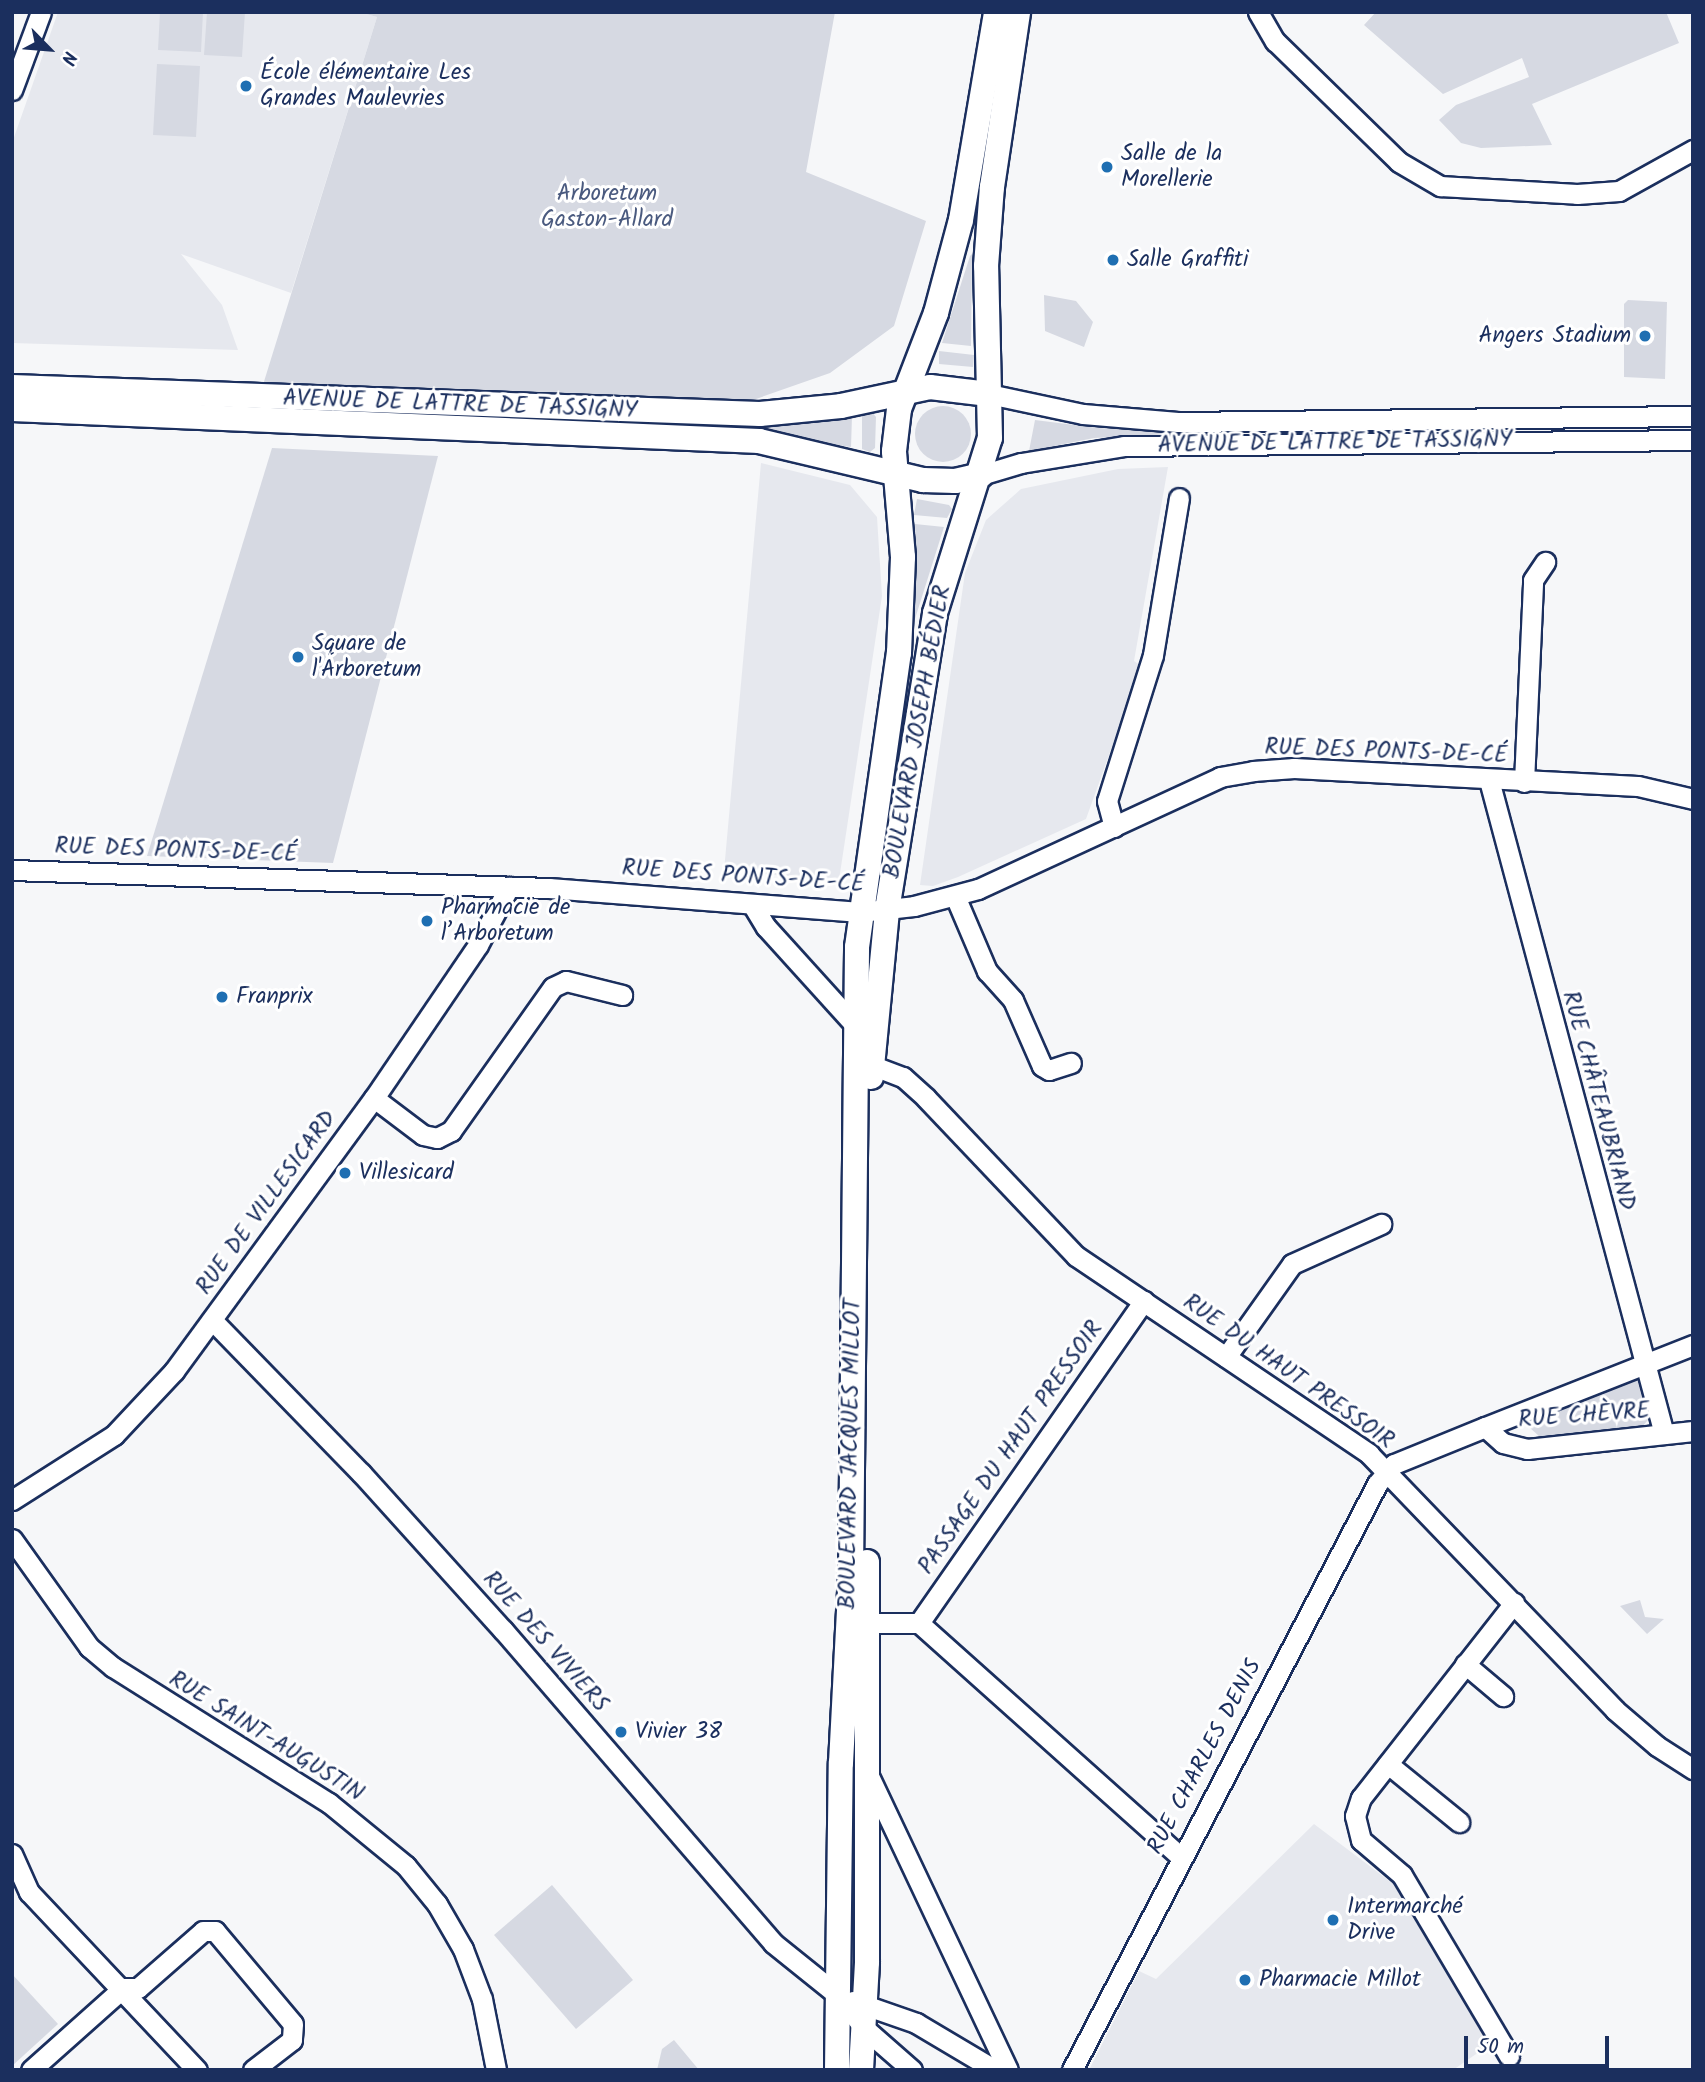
<!DOCTYPE html>
<meta charset="utf-8">
<style>
body{margin:0}
#map{position:relative;width:1705px;height:2082px;overflow:hidden;background:#f6f7f9;font-family:Kalam,sans-serif}
div>[style]{position:absolute}
[style*='--x']{left:calc(var(--x)*1px);top:calc(var(--y)*1px);width:calc(var(--w)*1px);rotate:calc(var(--a)*1deg)}
.built>*{inset:0;background:#e6e8ee}
.green>*{inset:0;background:#d6d9e2}
.round{border-radius:50%}
.roads{filter:drop-shadow(2px 0 #1b2f5e) drop-shadow(-2px 0 #1b2f5e) drop-shadow(0 2px #1b2f5e) drop-shadow(0 -2px #1b2f5e)}
.minor>*{height:19px;margin:-9.5px;padding:0 9.5px;transform-origin:9.5px;border-radius:9.5px;background:#fff}
.major>*{height:24px;margin:-12px;padding:0 12px;transform-origin:12px;border-radius:12px;background:#fff}
.dots>*{width:19px;height:19px;translate:-50% -50%;box-sizing:border-box;border:4px solid #fff;border-radius:50%}
span{translate:-50% -50%;white-space:nowrap;text-align:center;line-height:1.15;-webkit-text-stroke:6px #fff;paint-order:stroke}
.poi-label{font-size:23px;color:#1b2f5e}
.left{translate:0 -50%;text-align:left}
.right{translate:-100% -50%;text-align:right}
.park-label{font-size:23px;color:#4a5a7f}
.street-label{font-size:23px;color:#1b2f5e}
.frame{position:absolute;inset:0;border:14px solid #1b2f5e;pointer-events:none}
.north{position:absolute;left:14px;top:14px;width:70px;height:70px;-webkit-text-stroke:5px #fff;paint-order:stroke;rotate:115deg;font-size:19px;font-weight:700;line-height:28px;text-align:center;color:#1b2f5e}
.north::after{content:'';display:block;margin:auto;width:24px;height:32px;background:#1b2f5e;clip-path:polygon(50% 0,100% 100%,50% 72%,0 100%)}
.scale{position:absolute;left:1464px;top:2036px;width:145px;height:32px;box-sizing:border-box;border:4px solid #1b2f5e;border-top:0;padding-left:9px;font-size:21px;line-height:24px;white-space:nowrap;color:#1b2f5e;-webkit-text-stroke:5px #fff;paint-order:stroke}
</style>
<div id="map">
<div class="built">
<i style="clip-path:polygon(58px 12px,359px 12px,377px 17px,291px 293px,181px 254px,222px 305px,238px 350px,12px 343px,12px 143px)"></i>
<i style="clip-path:polygon(761px 463px,850px 485px,877px 517px,882px 596px,839px 880px,724px 871px)"></i>
<i style="clip-path:polygon(1168px 467px,1134px 661px,1141px 666px,1086px 819px,958px 877px,933px 886px,920px 885px,965px 573px,986px 520px,1021px 489px,1118px 469px)"></i>
<i style="clip-path:polygon(1314px 1824px,1396px 1886px,1489px 2045px,1453px 2070px,1089px 2070px,1139px 1971px,1156px 1979px)"></i>
</div>
<div class="green">
<i style="clip-path:polygon(160px 12px,203px 12px,201px 52px,158px 50px)"></i>
<i style="clip-path:polygon(207px 12px,245px 12px,242px 57px,204px 55px)"></i>
<i style="clip-path:polygon(359px 12px,835px 12px,806px 172px,926px 221px,894px 326px,830px 373px,736px 406px,262px 388px,377px 17px)"></i>
<i style="clip-path:polygon(1376px 12px,1666px 12px,1679px 43px,1532px 104px,1552px 145px,1481px 148px,1461px 143px,1439px 120px,1456px 105px,1529px 77px,1522px 58px,1443px 94px,1364px 25px)"></i>
<i style="clip-path:polygon(157px 64px,200px 66px,196px 137px,153px 135px)"></i>
<i style="clip-path:polygon(972px 254px,971px 346px,942px 343px,970px 256px)"></i>
<i style="clip-path:polygon(1044px 295px,1076px 301px,1093px 322px,1084px 347px,1045px 331px)"></i>
<i style="clip-path:polygon(1628px 300px,1667px 302px,1665px 379px,1624px 377px,1624px 304px)"></i>
<i style="clip-path:polygon(939px 351px,974px 355px,973px 367px,939px 364px)"></i>
<i class="round" style="left:915px;top:406px;width:56px;height:56px"></i>
<i style="clip-path:polygon(872px 412px,876px 417px,875px 448px,870px 452px,862px 449px,862px 413px)"></i>
<i style="clip-path:polygon(852px 415px,851px 447px,715px 426px,715px 424px)"></i>
<i style="clip-path:polygon(1035px 420px,1098px 428px,1191px 433px,1094px 438px,1029px 451px)"></i>
<i style="clip-path:polygon(272px 448px,438px 456px,333px 863px,147px 856px)"></i>
<i style="clip-path:polygon(917px 499px,949px 505px,952px 509px,947px 518px,914px 515px)"></i>
<i style="clip-path:polygon(915px 524px,944px 527px,914px 622px,916px 551px)"></i>
<i style="clip-path:polygon(1635px 1378px,1642px 1381px,1651px 1416px,1643px 1426px,1540px 1437px,1529px 1427px,1531px 1418px)"></i>
<i style="clip-path:polygon(1640px 1600px,1645px 1617px,1664px 1619px,1647px 1634px,1620px 1606px)"></i>
<i style="clip-path:polygon(552px 1885px,633px 1980px,576px 2029px,494px 1935px)"></i>
<i style="clip-path:polygon(12px 1974px,58px 2024px,12px 2066px)"></i>
<i style="clip-path:polygon(674px 2040px,699px 2070px,657px 2070px,662px 2049px)"></i>
</div>
<div class="roads">
<div class="minor">
<i style="--x:1258;--y:12;--w:34;--a:60"></i>
<i style="--x:1275;--y:41;--w:173;--a:44.3"></i>
<i style="--x:1399;--y:162;--w:48;--a:30.3"></i>
<i style="--x:1440;--y:186;--w:137;--a:3.3"></i>
<i style="--x:1577;--y:194;--w:42;--a:-4.1"></i>
<i style="--x:1619;--y:191;--w:85;--a:-29"></i>
<i style="--x:12;--y:90;--w:83;--a:-69.6"></i>
<i style="--x:989;--y:394;--w:96;--a:12"></i>
<i style="--x:1083;--y:414;--w:95;--a:4.8"></i>
<i style="--x:1178;--y:422;--w:515;--a:-0.67"></i>
<i style="--x:981;--y:475;--w:42;--a:-16.7"></i>
<i style="--x:1021;--y:463;--w:104;--a:-9.4"></i>
<i style="--x:1124;--y:446;--w:569;--a:-0.6"></i>
<i style="--x:1489;--y:780;--w:677;--a:75.02"></i>
<i style="--x:1524;--y:782;--w:202;--a:-87.4"></i>
<i style="--x:1533;--y:580;--w:22;--a:-56"></i>
<i style="--x:1114;--y:827;--w:27;--a:-105"></i>
<i style="--x:1107;--y:801;--w:153;--a:-72.5"></i>
<i style="--x:1153;--y:655;--w:159;--a:-80.6"></i>
<i style="--x:12;--y:870;--w:537;--a:1.92"></i>
<i style="--x:549;--y:888;--w:312;--a:4.4"></i>
<i style="--x:860;--y:912;--w:54;--a:-6.3"></i>
<i style="--x:914;--y:906;--w:66;--a:-14.9"></i>
<i style="--x:978;--y:889;--w:267;--a:-24.8"></i>
<i style="--x:1220;--y:777;--w:34;--a:-10"></i>
<i style="--x:1253;--y:771;--w:41;--a:-4.2"></i>
<i style="--x:1294;--y:768;--w:344;--a:3"></i>
<i style="--x:1638;--y:786;--w:57;--a:13.3"></i>
<i style="--x:955;--y:896;--w:82;--a:66.9"></i>
<i style="--x:987;--y:971;--w:39;--a:48"></i>
<i style="--x:1013;--y:1000;--w:72;--a:66.3"></i>
<i style="--x:1042;--y:1066;--w:8;--a:30"></i>
<i style="--x:1049;--y:1070;--w:23;--a:-18"></i>
<i style="--x:752;--y:904;--w:27;--a:59"></i>
<i style="--x:766;--y:927;--w:132;--a:47.8"></i>
<i style="--x:871;--y:1065;--w:34;--a:21"></i>
<i style="--x:903;--y:1077;--w:31;--a:42"></i>
<i style="--x:926;--y:1098;--w:218;--a:46.5"></i>
<i style="--x:1076;--y:1256;--w:354;--a:34"></i>
<i style="--x:1369;--y:1454;--w:355;--a:46.1"></i>
<i style="--x:1615;--y:1710;--w:55;--a:40.6"></i>
<i style="--x:1657;--y:1746;--w:43;--a:32.6"></i>
<i style="--x:374;--y:1098;--w:61;--a:37.1"></i>
<i style="--x:423;--y:1135;--w:14;--a:12"></i>
<i style="--x:437;--y:1138;--w:16;--a:-27"></i>
<i style="--x:451;--y:1131;--w:176;--a:-54.7"></i>
<i style="--x:553;--y:987;--w:14;--a:-25"></i>
<i style="--x:566;--y:981;--w:58;--a:14"></i>
<i style="--x:212;--y:1320;--w:214;--a:45.8"></i>
<i style="--x:361;--y:1473;--w:212;--a:47.9"></i>
<i style="--x:503;--y:1630;--w:413;--a:49.2"></i>
<i style="--x:773;--y:1943;--w:85;--a:38.8"></i>
<i style="--x:839;--y:1996;--w:41;--a:52"></i>
<i style="--x:864;--y:2028;--w:64;--a:41.2"></i>
<i style="--x:1226;--y:1357;--w:114;--a:-54.6"></i>
<i style="--x:1292;--y:1264;--w:98;--a:-24.2"></i>
<i style="--x:1485;--y:1427;--w:224;--a:-21.5"></i>
<i style="--x:12;--y:1500;--w:121;--a:-32.5"></i>
<i style="--x:114;--y:1435;--w:88;--a:-46.8"></i>
<i style="--x:174;--y:1371;--w:338;--a:-53.8"></i>
<i style="--x:374;--y:1098;--w:185;--a:-55.8"></i>
<i style="--x:478;--y:945;--w:66;--a:-61.9"></i>
<i style="--x:12;--y:1539;--w:133;--a:54.5"></i>
<i style="--x:89;--y:1647;--w:31;--a:40"></i>
<i style="--x:113;--y:1667;--w:255;--a:32.2"></i>
<i style="--x:329;--y:1803;--w:99;--a:39.3"></i>
<i style="--x:406;--y:1866;--w:49;--a:50.8"></i>
<i style="--x:437;--y:1904;--w:52;--a:60"></i>
<i style="--x:463;--y:1949;--w:53;--a:69.2"></i>
<i style="--x:482;--y:1999;--w:72;--a:78.8"></i>
<i style="--x:867;--y:1623;--w:52;--a:0"></i>
<i style="--x:919;--y:1623;--w:393;--a:-55.1"></i>
<i style="--x:919;--y:1623;--w:350;--a:41.8"></i>
<i style="--x:1465;--y:1664;--w:50;--a:40.1"></i>
<i style="--x:1388;--y:1764;--w:92;--a:39.2"></i>
<i style="--x:869;--y:1776;--w:325;--a:64.7"></i>
<i style="--x:12;--y:1854;--w:42;--a:65.9"></i>
<i style="--x:29;--y:1892;--w:245;--a:46.7"></i>
<i style="--x:853;--y:2001;--w:67;--a:19.2"></i>
<i style="--x:916;--y:2023;--w:92;--a:30.7"></i>
<i style="--x:1509;--y:2056;--w:210;--a:-120.6"></i>
<i style="--x:1402;--y:1875;--w:54;--a:-139.5"></i>
<i style="--x:1361;--y:1840;--w:25;--a:-104"></i>
<i style="--x:1355;--y:1816;--w:19;--a:-72"></i>
<i style="--x:1361;--y:1798;--w:248;--a:-51.9"></i>
<i style="--x:31;--y:2070;--w:123;--a:-41.7"></i>
<i style="--x:123;--y:1988;--w:15;--a:0"></i>
<i style="--x:138;--y:1988;--w:86;--a:-41.2"></i>
<i style="--x:203;--y:1931;--w:12;--a:0"></i>
<i style="--x:215;--y:1931;--w:121;--a:50"></i>
<i style="--x:293;--y:2024;--w:16;--a:94"></i>
<i style="--x:292;--y:2040;--w:49;--a:142.4"></i>
<i style="--x:1072;--y:2070;--w:661;--a:-62.5"></i>
<i style="--x:1377;--y:1484;--w:26;--a:-50"></i>
<i style="--x:1394;--y:1464;--w:98;--a:-22.1"></i>
<i style="--x:1485;--y:1427;--w:24;--a:42"></i>
<i style="--x:1503;--y:1443;--w:25;--a:14"></i>
<i style="--x:1527;--y:1449;--w:167;--a:-6.2"></i>
</div>
<div class="major">
<i style="--x:12;--y:387;--w:748;--a:2.07"></i>
<i style="--x:760;--y:414;--w:81;--a:-5.6"></i>
<i style="--x:841;--y:406;--w:91;--a:-12.1"></i>
<i style="--x:930;--y:387;--w:59;--a:6.8"></i>
<i style="--x:12;--y:409;--w:748;--a:2.45"></i>
<i style="--x:759;--y:441;--w:169;--a:13.4"></i>
<i style="--x:923;--y:480;--w:32;--a:2"></i>
<i style="--x:955;--y:481;--w:27;--a:-13"></i>
<i style="--x:871;--y:1077;--w:168;--a:-84.5"></i>
<i style="--x:887;--y:910;--w:301;--a:-80.8"></i>
<i style="--x:935;--y:613;--w:183;--a:-72.6"></i>
<i style="--x:990;--y:438;--w:172;--a:-91.3"></i>
<i style="--x:986;--y:266;--w:79;--a:-85.7"></i>
<i style="--x:992;--y:187;--w:177;--a:-81.5"></i>
<i style="--x:837;--y:2070;--w:307;--a:-89.3"></i>
<i style="--x:841;--y:1763;--w:188;--a:-87"></i>
<i style="--x:851;--y:1575;--w:628;--a:-89.45"></i>
<i style="--x:857;--y:947;--w:297;--a:-81.9"></i>
<i style="--x:899;--y:653;--w:96;--a:-87.6"></i>
<i style="--x:903;--y:557;--w:106;--a:-94.9"></i>
<i style="--x:894;--y:451;--w:42;--a:-83.2"></i>
<i style="--x:899;--y:409;--w:103;--a:-68.9"></i>
<i style="--x:936;--y:313;--w:96;--a:-75"></i>
<i style="--x:961;--y:220;--w:211;--a:-80.4"></i>
<i style="--x:861;--y:2070;--w:108;--a:-86.8"></i>
<i style="--x:867;--y:1962;--w:400;--a:-90"></i>
</div>
</div>
<div class="dots">
<i style="left:246px;top:86px;background:#1f6fb2"></i>
<i style="left:1107px;top:167px;background:#1f6fb2"></i>
<i style="left:1113px;top:260px;background:#1f6fb2"></i>
<i style="left:1645px;top:336px;background:#1f6fb2"></i>
<i style="left:298px;top:657px;background:#1f6fb2"></i>
<i style="left:427px;top:921px;background:#1f6fb2"></i>
<i style="left:222px;top:997px;background:#1f6fb2"></i>
<i style="left:345px;top:1173px;background:#1f6fb2"></i>
<i style="left:621px;top:1732px;background:#1f6fb2"></i>
<i style="left:1333px;top:1920px;background:#1f6fb2"></i>
<i style="left:1245px;top:1980px;background:#1f6fb2"></i>
</div>
<div class="poi-label">
<span class="left" style="left:260px;top:86px">École élémentaire Les<br>Grandes Maulevries</span>
<span class="left" style="left:1121px;top:167px">Salle de la<br>Morellerie</span>
<span class="left" style="left:1127px;top:260px">Salle Graffiti</span>
<span class="right" style="left:1631px;top:336px">Angers Stadium</span>
<span class="left" style="left:312px;top:657px">Square de<br>l'Arboretum</span>
<span class="left" style="left:441px;top:921px">Pharmacie de<br>l’Arboretum</span>
<span class="left" style="left:236px;top:997px">Franprix</span>
<span class="left" style="left:359px;top:1173px">Villesicard</span>
<span class="left" style="left:635px;top:1732px">Vivier 38</span>
<span class="left" style="left:1347px;top:1920px">Intermarché<br>Drive</span>
<span class="left" style="left:1259px;top:1980px">Pharmacie Millot</span>
</div>
<div class="park-label">
<span style="left:607px;top:207px">Arboretum<br>Gaston-Allard</span>
</div>
<div class="street-label">
<span style="left:460px;top:405px;rotate:2deg">AVENUE DE LATTRE DE TASSIGNY</span>
<span style="left:1335px;top:443px;rotate:-1deg">AVENUE DE LATTRE DE TASSIGNY</span>
<span style="left:918px;top:732px;rotate:-80deg">BOULEVARD JOSEPH BÉDIER</span>
<span style="left:1386px;top:752px;rotate:2deg">RUE DES PONTS-DE-CÉ</span>
<span style="left:176px;top:851px;rotate:2deg">RUE DES PONTS-DE-CÉ</span>
<span style="left:743px;top:877px;rotate:4deg">RUE DES PONTS-DE-CÉ</span>
<span style="left:1598px;top:1101px;rotate:75deg">RUE CHÂTEAUBRIAND</span>
<span style="left:267px;top:1203px;rotate:-54deg">RUE DE VILLESICARD</span>
<span style="left:1288px;top:1372px;rotate:35deg">RUE DU HAUT PRESSOIR</span>
<span style="left:1584px;top:1416px;rotate:-4deg">RUE CHÈVRE</span>
<span style="left:1011px;top:1448px;rotate:-55deg">PASSAGE DU HAUT PRESSOIR</span>
<span style="left:851px;top:1454px;rotate:-89deg">BOULEVARD JACQUES MILLOT</span>
<span style="left:545px;top:1642px;rotate:49deg">RUE DES VIVIERS</span>
<span style="left:266px;top:1737px;rotate:32deg">RUE SAINT-AUGUSTIN</span>
<span style="left:1205px;top:1757px;rotate:-62deg">RUE CHARLES DENIS</span>
</div>
<div class="frame"></div>
<div class="north">N</div>
<div class="scale">50 m</div>
</div>
